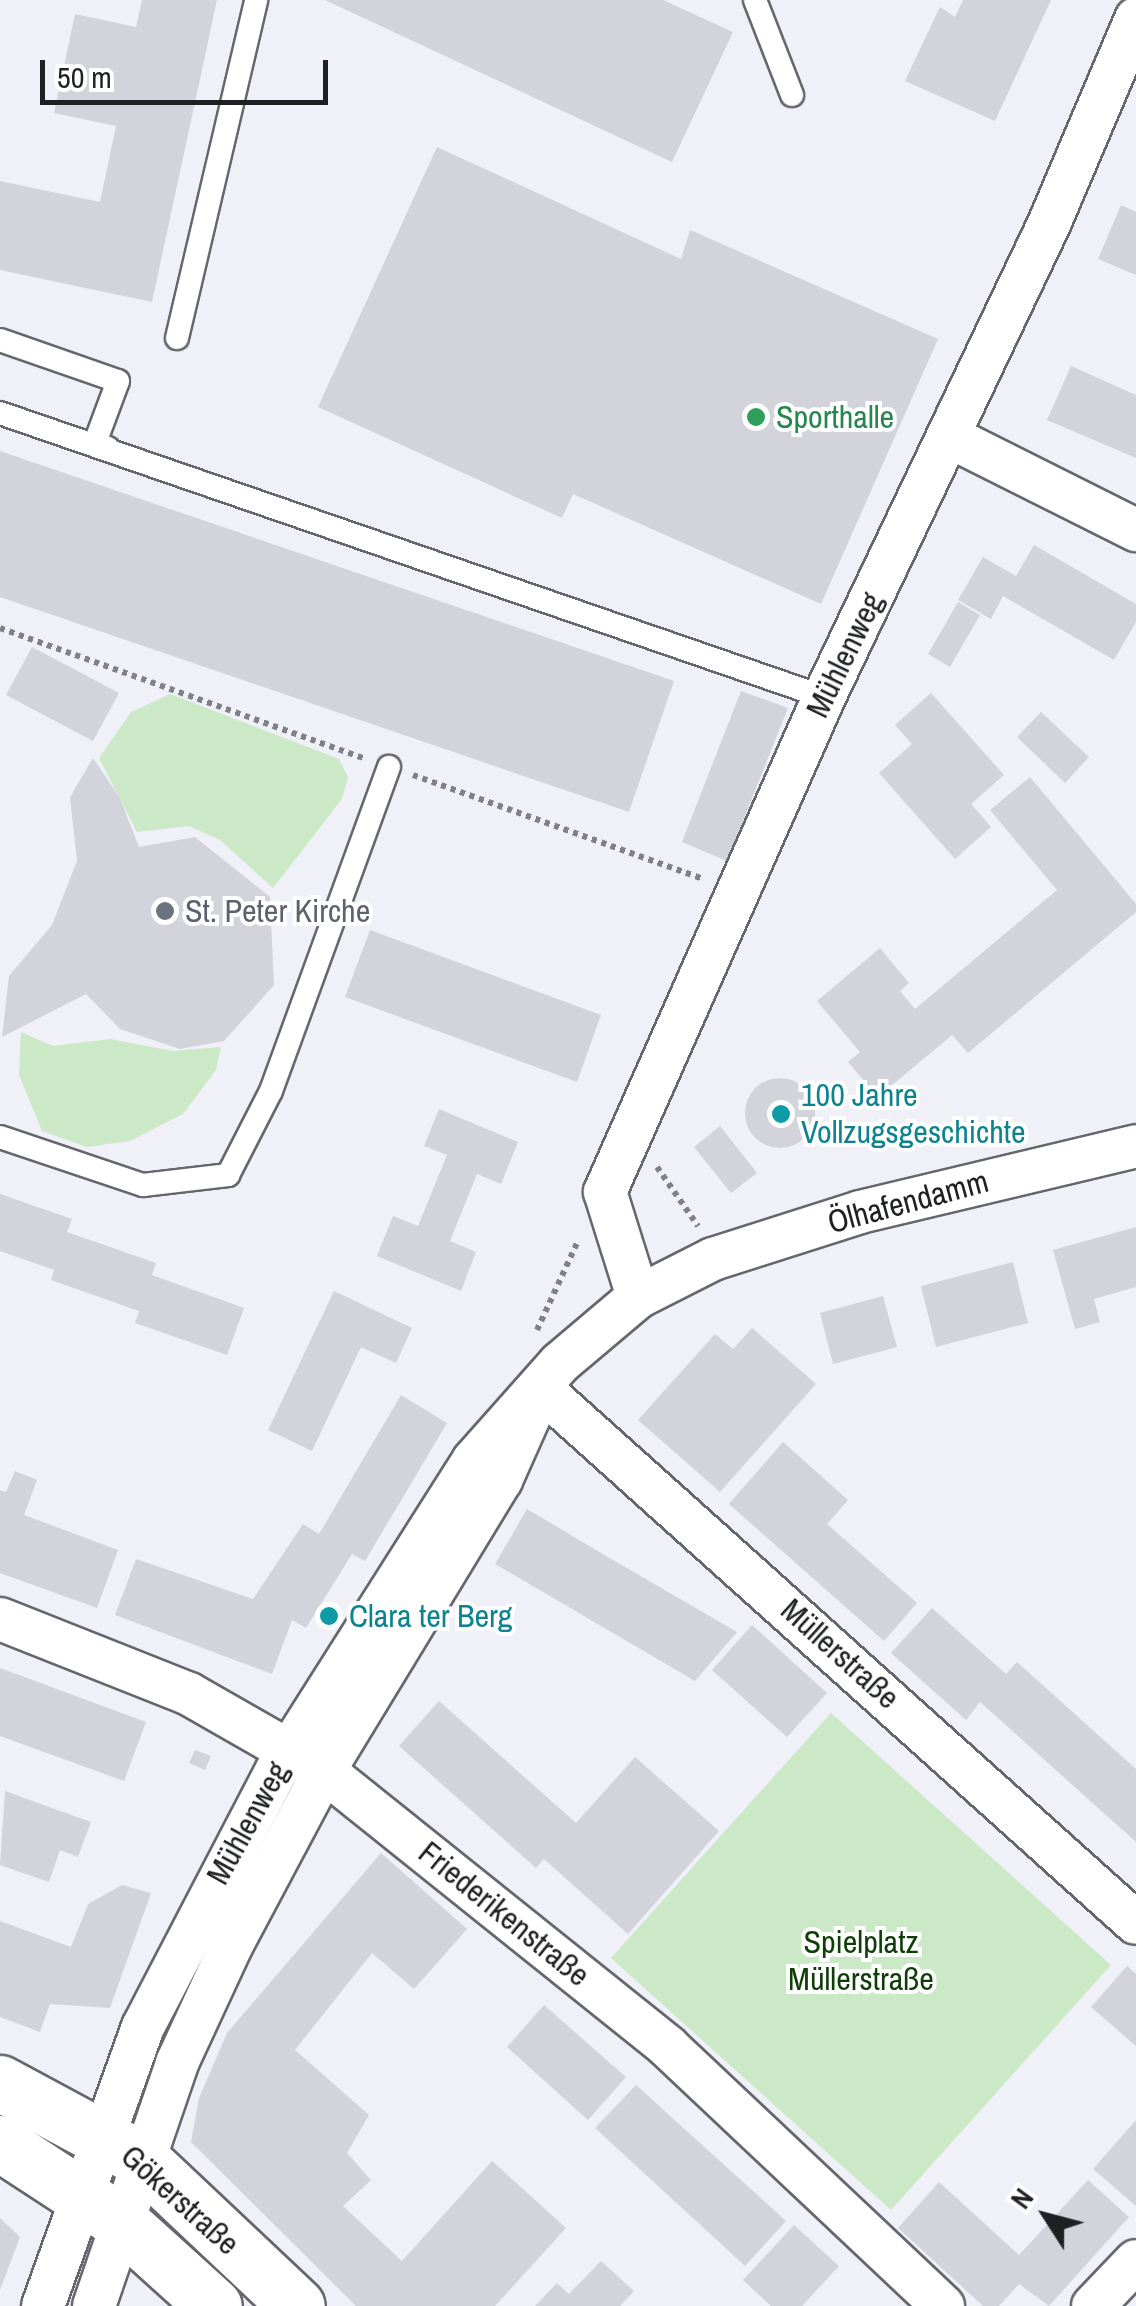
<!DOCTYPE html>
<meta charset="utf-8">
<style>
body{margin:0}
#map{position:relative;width:1136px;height:2306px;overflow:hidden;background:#eff0f8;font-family:"Archivo Narrow",sans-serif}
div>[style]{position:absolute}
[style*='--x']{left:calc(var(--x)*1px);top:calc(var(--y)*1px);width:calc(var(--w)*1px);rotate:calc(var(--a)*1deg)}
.green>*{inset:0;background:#cbe9c6}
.building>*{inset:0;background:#d2d3db}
.round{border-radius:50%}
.path>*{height:6px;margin-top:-3px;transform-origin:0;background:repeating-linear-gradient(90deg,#808186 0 5px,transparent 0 10px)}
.roads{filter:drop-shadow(2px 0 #66676e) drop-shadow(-2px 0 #66676e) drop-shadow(0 2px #66676e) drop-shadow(0 -2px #66676e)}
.lane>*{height:22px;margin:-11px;padding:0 11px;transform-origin:11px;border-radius:11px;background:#fff}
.street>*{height:42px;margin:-21px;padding:0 21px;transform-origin:21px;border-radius:21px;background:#fff}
.secondary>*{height:55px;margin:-27.5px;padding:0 27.5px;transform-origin:27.5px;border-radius:27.5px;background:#fff}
.dots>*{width:28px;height:28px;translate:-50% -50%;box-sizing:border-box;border:5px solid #fff;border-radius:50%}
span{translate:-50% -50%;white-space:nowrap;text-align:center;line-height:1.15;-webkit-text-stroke:8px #fff;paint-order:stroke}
.leisure-label{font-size:32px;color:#27864d}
.left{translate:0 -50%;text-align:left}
.street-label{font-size:32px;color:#1f2023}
.worship-label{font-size:32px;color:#5b616d}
.culture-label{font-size:32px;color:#0d838f}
.park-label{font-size:32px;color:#0d3e05}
.north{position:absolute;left:996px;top:2166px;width:100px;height:100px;-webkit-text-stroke:8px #fff;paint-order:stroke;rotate:306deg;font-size:28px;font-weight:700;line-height:40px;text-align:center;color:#1f2023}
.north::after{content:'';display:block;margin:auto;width:35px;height:45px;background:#1f2023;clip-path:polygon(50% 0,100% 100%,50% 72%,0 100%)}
.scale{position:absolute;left:40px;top:60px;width:288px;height:45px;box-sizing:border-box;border:5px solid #1f2023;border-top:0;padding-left:12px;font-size:30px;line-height:35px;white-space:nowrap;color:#1f2023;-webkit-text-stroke:8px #fff;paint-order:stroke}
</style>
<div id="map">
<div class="green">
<i style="clip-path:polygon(170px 694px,339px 759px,348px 777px,342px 799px,273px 888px,220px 840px,189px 826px,137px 832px,99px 758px,131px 712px)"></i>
<i style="clip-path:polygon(21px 1032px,53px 1046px,110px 1039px,173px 1051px,221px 1047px,216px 1070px,183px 1114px,130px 1141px,87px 1147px,42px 1131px,19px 1075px)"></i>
<i style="clip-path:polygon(831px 1713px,1111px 1965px,891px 2210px,611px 1958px)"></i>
</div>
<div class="building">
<i style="clip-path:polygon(142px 0,217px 0,152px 302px,0 270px,0 181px,100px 202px,116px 126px,54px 113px,75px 14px,136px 27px)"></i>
<i style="clip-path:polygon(325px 0,663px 0,733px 32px,672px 162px)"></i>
<i style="clip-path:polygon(963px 0,1051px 0,995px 121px,905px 81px,940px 7px,955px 17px)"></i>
<i style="clip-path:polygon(437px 147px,681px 259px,690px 230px,938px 339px,821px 604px,573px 494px,562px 518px,318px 407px)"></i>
<i style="clip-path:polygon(1121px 205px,1136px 212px,1136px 275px,1098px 259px)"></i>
<i style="clip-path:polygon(1071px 366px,1136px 395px,1136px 458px,1047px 420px)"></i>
<i style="clip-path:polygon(0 451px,674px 681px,629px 812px,0 597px)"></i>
<i style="clip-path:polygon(1034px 545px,1136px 604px,1136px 622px,1114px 660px,1003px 596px,991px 619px,958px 600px,983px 557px,1016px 576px)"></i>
<i style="clip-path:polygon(958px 602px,980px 615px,950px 667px,928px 654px)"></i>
<i style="clip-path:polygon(32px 647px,119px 693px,93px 741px,6px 695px)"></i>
<i style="clip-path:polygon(741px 691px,788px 708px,727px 861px,682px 842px)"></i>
<i style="clip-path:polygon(931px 693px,1004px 775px,971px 804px,991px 827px,955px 859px,879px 773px,912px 744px,895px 725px)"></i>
<i style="clip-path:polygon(1041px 712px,1089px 757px,1065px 783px,1017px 737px)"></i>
<i style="clip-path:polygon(93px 758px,120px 798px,139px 847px,195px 837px,270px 897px,274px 985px,224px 1041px,180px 1049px,120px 1029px,86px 994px,2px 1037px,9px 976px,52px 925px,77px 861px,70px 797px)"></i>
<i style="clip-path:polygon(1030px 777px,1136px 904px,1136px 912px,968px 1053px,952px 1035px,878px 1097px,848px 1062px,860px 1052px,817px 1001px,880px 948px,909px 983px,900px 991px,915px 1009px,1057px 890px,990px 810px)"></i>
<i style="clip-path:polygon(370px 930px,601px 1015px,577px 1082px,345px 997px)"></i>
<i class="round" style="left:745px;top:1078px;width:70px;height:70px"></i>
<i style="clip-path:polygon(439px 1109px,518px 1142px,501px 1184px,477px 1174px,450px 1241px,476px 1252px,461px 1291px,377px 1256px,393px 1216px,418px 1226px,447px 1155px,424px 1146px)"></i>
<i style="clip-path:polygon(720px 1126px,757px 1173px,731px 1193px,694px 1147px)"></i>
<i style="clip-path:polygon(0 1194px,72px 1219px,67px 1232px,156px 1263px,152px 1275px,244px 1308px,227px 1355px,135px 1323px,139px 1311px,51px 1280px,54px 1270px,0 1251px)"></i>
<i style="clip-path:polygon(1136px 1227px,1136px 1287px,1094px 1299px,1100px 1322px,1075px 1329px,1053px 1250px)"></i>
<i style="clip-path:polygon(1013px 1262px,1028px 1323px,936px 1347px,921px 1286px)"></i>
<i style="clip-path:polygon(334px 1291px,412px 1328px,396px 1363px,361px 1347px,312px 1451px,268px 1430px)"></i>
<i style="clip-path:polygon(883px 1296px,897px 1347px,833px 1364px,820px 1313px)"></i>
<i style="clip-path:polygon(752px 1328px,816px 1384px,720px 1492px,638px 1420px,715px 1334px,733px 1349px)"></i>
<i style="clip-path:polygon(401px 1395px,447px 1423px,365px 1561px,352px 1554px,306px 1628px,292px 1620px,272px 1674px,115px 1615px,136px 1559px,253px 1599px,303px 1524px,319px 1534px)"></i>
<i style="clip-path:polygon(783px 1442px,848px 1500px,827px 1524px,917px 1603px,884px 1641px,729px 1504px)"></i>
<i style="clip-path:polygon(15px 1471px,37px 1480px,24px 1515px,118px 1550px,97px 1608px,0 1573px,0 1490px,6px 1492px)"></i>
<i style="clip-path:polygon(527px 1509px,601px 1553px,737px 1632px,695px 1681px,495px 1564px)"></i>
<i style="clip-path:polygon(932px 1608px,1006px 1674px,1017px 1662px,1136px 1769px,1136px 1842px,980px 1702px,966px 1720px,891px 1653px)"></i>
<i style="clip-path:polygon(752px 1625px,827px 1693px,787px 1737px,712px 1670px)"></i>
<i style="clip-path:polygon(0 1668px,146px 1722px,124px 1781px,0 1736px)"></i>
<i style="clip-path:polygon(439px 1701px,576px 1823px,635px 1757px,719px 1831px,628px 1934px,544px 1859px,536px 1868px,399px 1746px)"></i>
<i style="clip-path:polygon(195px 1750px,211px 1756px,205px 1770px,189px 1763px)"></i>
<i style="clip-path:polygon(5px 1791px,91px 1822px,78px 1857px,60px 1850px,49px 1882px,0 1865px)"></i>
<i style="clip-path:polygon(381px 1853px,467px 1929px,414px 1989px,372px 1953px,295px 2050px,369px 2115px,347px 2153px,371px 2180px,343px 2206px,402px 2261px,492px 2161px,566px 2228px,495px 2306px,356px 2306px,191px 2142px,199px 2098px,227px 2033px)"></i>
<i style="clip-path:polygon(122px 1885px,151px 1893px,110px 2008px,50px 2004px,40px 2032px,0 2017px,0 1921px,71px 1947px,88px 1904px)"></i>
<i style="clip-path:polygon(1127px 1966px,1136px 1974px,1136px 2046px,1091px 2007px)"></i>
<i style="clip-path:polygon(544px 2005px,626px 2077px,588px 2120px,507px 2047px)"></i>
<i style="clip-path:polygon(636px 2085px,786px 2221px,745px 2266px,595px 2128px)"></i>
<i style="clip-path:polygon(1136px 2120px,1136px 2206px,1093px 2169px)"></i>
<i style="clip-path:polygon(1088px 2180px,1129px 2217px,1049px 2306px,1019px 2284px,999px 2306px,983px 2306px,898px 2228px,939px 2182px,1019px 2255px)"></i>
<i style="clip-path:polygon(0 2218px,20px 2237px,0 2290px)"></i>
<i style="clip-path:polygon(794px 2225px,839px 2266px,802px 2306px,771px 2306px,743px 2280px)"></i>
<i style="clip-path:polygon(601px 2261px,634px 2291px,620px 2306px,535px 2306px,557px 2283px,569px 2294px)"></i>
</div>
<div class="path">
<i style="--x:0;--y:628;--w:387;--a:19.7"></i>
<i style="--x:413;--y:775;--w:308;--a:19.7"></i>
<i style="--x:657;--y:1167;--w:72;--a:55.2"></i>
<i style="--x:537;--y:1330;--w:98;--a:-65.3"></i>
</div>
<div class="roads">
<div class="lane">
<i style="--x:755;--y:0;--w:102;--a:68.7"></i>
<i style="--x:177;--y:338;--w:347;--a:-76.8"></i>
<i style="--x:0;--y:340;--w:125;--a:19.2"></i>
<i style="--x:118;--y:381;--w:66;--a:110.4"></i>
<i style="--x:95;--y:443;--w:14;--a:21"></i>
<i style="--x:0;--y:413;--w:872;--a:19.02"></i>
<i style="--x:0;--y:1137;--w:151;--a:18.6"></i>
<i style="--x:143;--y:1185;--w:86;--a:-6.7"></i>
<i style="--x:228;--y:1175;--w:94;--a:-62.9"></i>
<i style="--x:271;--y:1091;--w:345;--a:-70"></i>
</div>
<div class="street">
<i style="--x:950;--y:437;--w:208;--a:26.6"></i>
<i style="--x:638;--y:1297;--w:110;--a:-107.4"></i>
<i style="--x:605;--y:1192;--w:541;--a:-66.13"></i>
<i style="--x:824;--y:697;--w:524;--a:-64.56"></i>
<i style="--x:1049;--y:224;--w:223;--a:-67"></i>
<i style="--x:541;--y:1389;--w:799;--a:41.91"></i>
<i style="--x:0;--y:1619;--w:203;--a:21.6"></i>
<i style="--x:189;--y:1694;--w:155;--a:29.7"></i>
<i style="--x:324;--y:1771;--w:441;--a:38.7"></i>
<i style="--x:668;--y:2047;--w:378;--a:43.3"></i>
<i style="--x:43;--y:2306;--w:296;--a:-70.3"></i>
<i style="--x:143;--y:2027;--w:290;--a:-62.5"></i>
<i style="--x:277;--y:1770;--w:366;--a:-57.6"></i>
<i style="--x:473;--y:1461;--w:131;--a:-48.4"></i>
<i style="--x:560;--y:1363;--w:102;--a:-40.2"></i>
<i style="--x:638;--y:1297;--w:84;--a:-26.9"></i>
<i style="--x:713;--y:1259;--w:154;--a:-17.7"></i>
<i style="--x:860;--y:1212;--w:284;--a:-13.4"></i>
<i style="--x:94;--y:2306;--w:257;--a:-71.1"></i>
<i style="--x:177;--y:2063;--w:129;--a:-65.2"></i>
<i style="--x:231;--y:1946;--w:198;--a:-62"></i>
<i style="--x:324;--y:1771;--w:341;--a:-58.7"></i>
<i style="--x:501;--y:1480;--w:69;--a:-66"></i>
<i style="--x:1093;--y:2306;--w:62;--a:-46.3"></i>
</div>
<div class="secondary">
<i style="--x:0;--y:2083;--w:160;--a:28.3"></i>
<i style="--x:141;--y:2159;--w:214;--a:43.3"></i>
<i style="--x:0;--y:2143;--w:145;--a:33.1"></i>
<i style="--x:121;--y:2222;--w:125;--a:42.1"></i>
</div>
</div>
<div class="dots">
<i style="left:756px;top:417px;background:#2e9e5b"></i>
<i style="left:165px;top:911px;background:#6b7280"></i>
<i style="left:781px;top:1114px;background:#0f9aa8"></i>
<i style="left:329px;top:1616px;background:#0f9aa8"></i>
</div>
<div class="leisure-label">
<span class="left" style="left:776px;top:417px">Sporthalle</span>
</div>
<div class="street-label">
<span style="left:845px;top:655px;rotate:-64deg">Mühlenweg</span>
<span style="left:908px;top:1202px;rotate:-15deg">Ölhafendamm</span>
<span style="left:840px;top:1654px;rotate:42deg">Müllerstraße</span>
<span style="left:248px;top:1823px;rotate:-61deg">Mühlenweg</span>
<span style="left:504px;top:1914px;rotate:39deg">Friederikenstraße</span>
<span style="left:180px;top:2200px;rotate:42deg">Gökerstraße</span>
</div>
<div class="worship-label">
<span class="left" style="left:185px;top:911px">St. Peter Kirche</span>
</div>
<div class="culture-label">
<span class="left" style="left:801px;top:1114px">100 Jahre<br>Vollzugsgeschichte</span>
<span class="left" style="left:349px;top:1616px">Clara ter Berg</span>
</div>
<div class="park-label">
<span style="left:861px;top:1961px">Spielplatz<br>Müllerstraße</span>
</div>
<div class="north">N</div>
<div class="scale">50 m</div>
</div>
